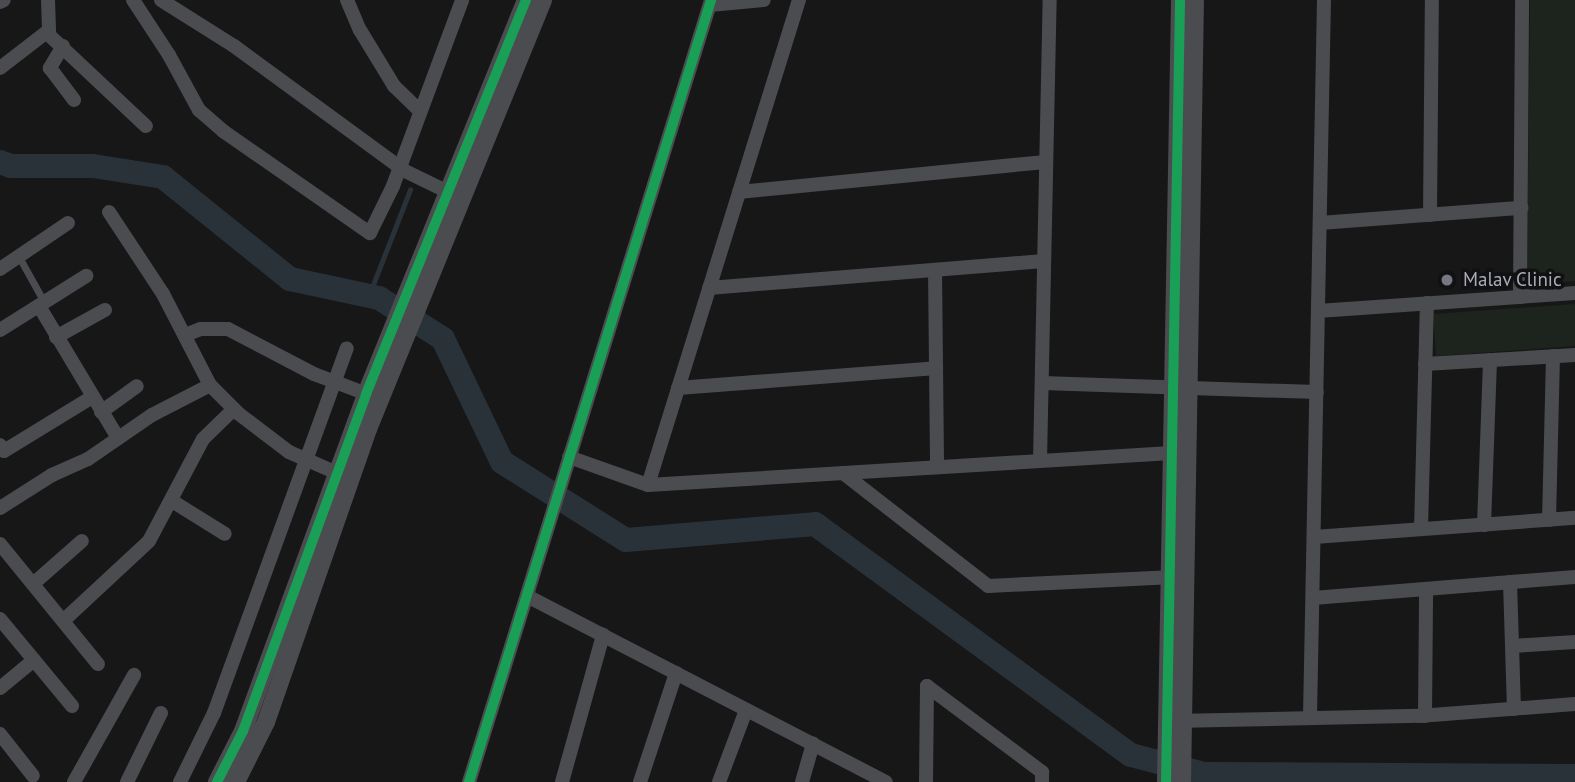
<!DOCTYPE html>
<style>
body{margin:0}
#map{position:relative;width:1575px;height:782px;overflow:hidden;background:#171717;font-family:"PT Sans",sans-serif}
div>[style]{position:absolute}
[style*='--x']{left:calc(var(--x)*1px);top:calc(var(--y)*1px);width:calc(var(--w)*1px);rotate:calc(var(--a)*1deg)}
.green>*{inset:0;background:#1d241e}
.stream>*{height:4.5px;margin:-2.25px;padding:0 2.25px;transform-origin:2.25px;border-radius:2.25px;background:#2a3239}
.river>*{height:24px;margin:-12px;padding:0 12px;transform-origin:12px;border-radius:12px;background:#2a3239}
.service>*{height:7px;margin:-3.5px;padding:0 3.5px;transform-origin:3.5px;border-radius:3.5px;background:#4b4c50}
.minor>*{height:14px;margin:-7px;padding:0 7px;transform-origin:7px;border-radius:7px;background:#4b4c50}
.tertiary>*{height:18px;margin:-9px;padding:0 9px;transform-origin:9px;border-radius:9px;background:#4b4c50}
.cycleway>*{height:10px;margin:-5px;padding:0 5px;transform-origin:5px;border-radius:5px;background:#1a9f57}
.dots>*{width:19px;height:19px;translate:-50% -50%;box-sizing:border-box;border:4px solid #111113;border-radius:50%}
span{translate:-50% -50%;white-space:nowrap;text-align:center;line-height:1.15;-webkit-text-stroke:7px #111113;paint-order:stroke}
.poi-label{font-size:19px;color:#a8adb8}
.left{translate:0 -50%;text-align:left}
</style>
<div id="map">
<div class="green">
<i style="clip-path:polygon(1530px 0,1575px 0,1575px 281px,1527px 285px)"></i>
<i style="clip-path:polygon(1575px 304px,1575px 346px,1436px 356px,1433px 314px)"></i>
</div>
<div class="stream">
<i style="--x:369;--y:295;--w:113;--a:-68.7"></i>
</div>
<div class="river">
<i style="--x:0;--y:162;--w:12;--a:20"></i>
<i style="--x:11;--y:166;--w:82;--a:0"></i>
<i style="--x:93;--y:166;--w:71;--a:8.9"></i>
<i style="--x:163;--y:177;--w:163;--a:38.8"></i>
<i style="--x:290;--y:279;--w:91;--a:12.1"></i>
<i style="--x:379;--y:298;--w:76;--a:32.6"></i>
<i style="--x:443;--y:339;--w:136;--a:64.4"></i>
<i style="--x:502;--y:462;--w:146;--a:32.2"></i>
<i style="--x:626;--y:540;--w:190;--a:-4.8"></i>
<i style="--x:815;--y:524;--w:391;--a:36.2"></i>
<i style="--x:1131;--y:755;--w:75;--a:14.6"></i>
<i style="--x:1204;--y:774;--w:371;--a:0.3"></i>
</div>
<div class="service">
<i style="--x:19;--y:257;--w:51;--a:60.9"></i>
</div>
<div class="minor">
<i style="--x:48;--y:0;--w:35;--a:88"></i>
<i style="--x:49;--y:35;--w:133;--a:43.2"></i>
<i style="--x:133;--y:0;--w:66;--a:56.8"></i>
<i style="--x:169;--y:55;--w:63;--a:61.4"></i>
<i style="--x:199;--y:110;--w:32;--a:41"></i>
<i style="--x:223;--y:131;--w:179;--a:34.8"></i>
<i style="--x:370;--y:233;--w:52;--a:-63.9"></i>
<i style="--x:393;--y:186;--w:198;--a:-69.6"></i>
<i style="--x:161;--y:0;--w:86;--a:32.2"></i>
<i style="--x:234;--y:46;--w:212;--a:36.2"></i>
<i style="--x:405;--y:171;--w:48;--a:26"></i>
<i style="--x:347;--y:0;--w:33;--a:67"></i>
<i style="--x:360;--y:30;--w:66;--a:58.7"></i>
<i style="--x:394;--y:86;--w:36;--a:44"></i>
<i style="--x:0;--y:2;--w:4;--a:-27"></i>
<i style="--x:710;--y:5;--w:54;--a:-5.3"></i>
<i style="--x:63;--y:46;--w:26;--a:121"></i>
<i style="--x:50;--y:68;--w:40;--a:53"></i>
<i style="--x:0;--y:68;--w:61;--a:-37.6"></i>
<i style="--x:739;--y:192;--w:308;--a:-5.6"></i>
<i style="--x:109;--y:212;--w:98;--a:56.6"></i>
<i style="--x:163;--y:294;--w:102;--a:62.7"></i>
<i style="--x:210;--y:385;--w:41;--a:45"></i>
<i style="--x:239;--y:414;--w:63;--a:37.2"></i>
<i style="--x:289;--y:452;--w:52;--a:23.6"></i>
<i style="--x:1430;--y:215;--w:215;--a:-89.5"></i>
<i style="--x:1320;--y:223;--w:202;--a:-4.3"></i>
<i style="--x:0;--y:269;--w:82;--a:-34.1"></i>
<i style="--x:935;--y:270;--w:197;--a:89.4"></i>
<i style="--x:709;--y:288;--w:336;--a:-4.6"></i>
<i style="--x:1520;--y:297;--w:297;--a:-89.6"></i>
<i style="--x:39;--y:306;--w:154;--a:59.1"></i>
<i style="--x:1318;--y:311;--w:258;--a:-4"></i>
<i style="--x:0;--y:330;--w:102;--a:-32.1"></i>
<i style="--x:185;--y:335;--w:17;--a:-21"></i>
<i style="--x:201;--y:329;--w:27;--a:0"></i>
<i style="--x:228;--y:329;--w:97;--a:27.6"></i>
<i style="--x:314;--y:374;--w:65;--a:20.7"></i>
<i style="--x:56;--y:337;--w:56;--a:-28.9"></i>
<i style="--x:1425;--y:364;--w:150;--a:-3.4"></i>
<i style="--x:1042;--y:383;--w:275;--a:1.9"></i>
<i style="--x:678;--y:388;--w:259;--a:-4.4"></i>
<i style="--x:101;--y:412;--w:44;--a:-35.8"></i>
<i style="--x:0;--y:445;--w:7;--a:56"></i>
<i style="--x:4;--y:451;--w:103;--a:-31.5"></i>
<i style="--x:569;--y:457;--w:84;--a:19.5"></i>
<i style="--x:648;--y:485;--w:524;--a:-3.5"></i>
<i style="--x:1040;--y:461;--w:461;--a:-88.8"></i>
<i style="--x:843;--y:473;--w:184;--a:37.9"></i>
<i style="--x:988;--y:586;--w:181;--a:-2.8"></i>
<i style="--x:648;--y:485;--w:508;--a:-72.71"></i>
<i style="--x:172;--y:501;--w:62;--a:31.9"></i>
<i style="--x:0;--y:508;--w:62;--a:-32.4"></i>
<i style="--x:52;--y:475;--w:39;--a:-24"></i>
<i style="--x:88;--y:459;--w:78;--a:-34.5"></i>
<i style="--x:152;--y:415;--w:65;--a:-27.3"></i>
<i style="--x:1549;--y:520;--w:164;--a:-88.6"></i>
<i style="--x:1484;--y:525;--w:165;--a:-87.9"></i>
<i style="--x:1421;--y:529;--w:226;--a:-88.5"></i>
<i style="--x:1314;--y:537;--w:262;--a:-4.2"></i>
<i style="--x:0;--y:544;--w:155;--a:50.8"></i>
<i style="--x:1510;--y:582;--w:127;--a:88.2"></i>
<i style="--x:33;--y:584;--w:65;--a:-41.3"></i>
<i style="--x:527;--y:596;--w:404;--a:27.4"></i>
<i style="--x:1313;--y:598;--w:263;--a:-4.6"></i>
<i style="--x:0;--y:619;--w:113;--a:50.4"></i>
<i style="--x:63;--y:621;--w:117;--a:-42.9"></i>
<i style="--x:149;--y:541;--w:115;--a:-62.1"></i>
<i style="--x:203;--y:439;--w:43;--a:-44.1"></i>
<i style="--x:1512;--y:646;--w:63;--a:-3.6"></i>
<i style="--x:927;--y:686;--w:144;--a:36.8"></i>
<i style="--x:1042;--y:772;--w:10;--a:90"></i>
<i style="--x:0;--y:688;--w:44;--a:-39.5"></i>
<i style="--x:1310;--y:716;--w:716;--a:-88.88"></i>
<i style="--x:1425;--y:716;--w:127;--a:-89.5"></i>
<i style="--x:1174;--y:721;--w:245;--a:-1.2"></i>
<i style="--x:1419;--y:716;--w:156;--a:-4.4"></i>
<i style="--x:0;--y:734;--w:53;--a:51.8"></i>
<i style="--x:74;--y:782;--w:123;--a:-60.7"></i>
<i style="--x:127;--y:782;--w:77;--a:-63.8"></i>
<i style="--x:180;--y:782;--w:77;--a:-63.8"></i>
<i style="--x:214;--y:713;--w:388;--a:-70"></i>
<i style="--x:469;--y:782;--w:819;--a:-72.8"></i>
<i style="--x:562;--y:782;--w:153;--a:-74.4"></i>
<i style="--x:640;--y:782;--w:115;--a:-71.7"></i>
<i style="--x:719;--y:782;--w:77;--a:-69.4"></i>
<i style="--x:802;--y:782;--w:40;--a:-74"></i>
<i style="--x:926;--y:782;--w:96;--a:-89.4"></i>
</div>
<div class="tertiary">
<i style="--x:217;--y:782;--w:57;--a:-63"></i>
<i style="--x:243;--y:731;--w:359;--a:-69.9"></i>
<i style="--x:366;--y:394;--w:425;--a:-67.9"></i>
<i style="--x:236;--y:782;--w:67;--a:-63.4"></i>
<i style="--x:266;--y:722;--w:310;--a:-70.8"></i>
<i style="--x:368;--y:429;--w:463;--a:-67.8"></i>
<i style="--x:1166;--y:782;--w:782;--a:-88.97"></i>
<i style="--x:1182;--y:782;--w:782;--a:-89.05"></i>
</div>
<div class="cycleway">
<i style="--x:217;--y:782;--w:57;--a:-63"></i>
<i style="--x:243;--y:731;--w:359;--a:-69.9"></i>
<i style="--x:366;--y:394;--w:425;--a:-67.9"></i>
<i style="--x:469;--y:782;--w:819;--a:-72.8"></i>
<i style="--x:1166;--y:782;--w:782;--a:-88.97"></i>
</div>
<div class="dots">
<i style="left:1447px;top:280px;background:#757880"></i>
</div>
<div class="poi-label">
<span class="left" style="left:1463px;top:280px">Malav Clinic</span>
</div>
</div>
